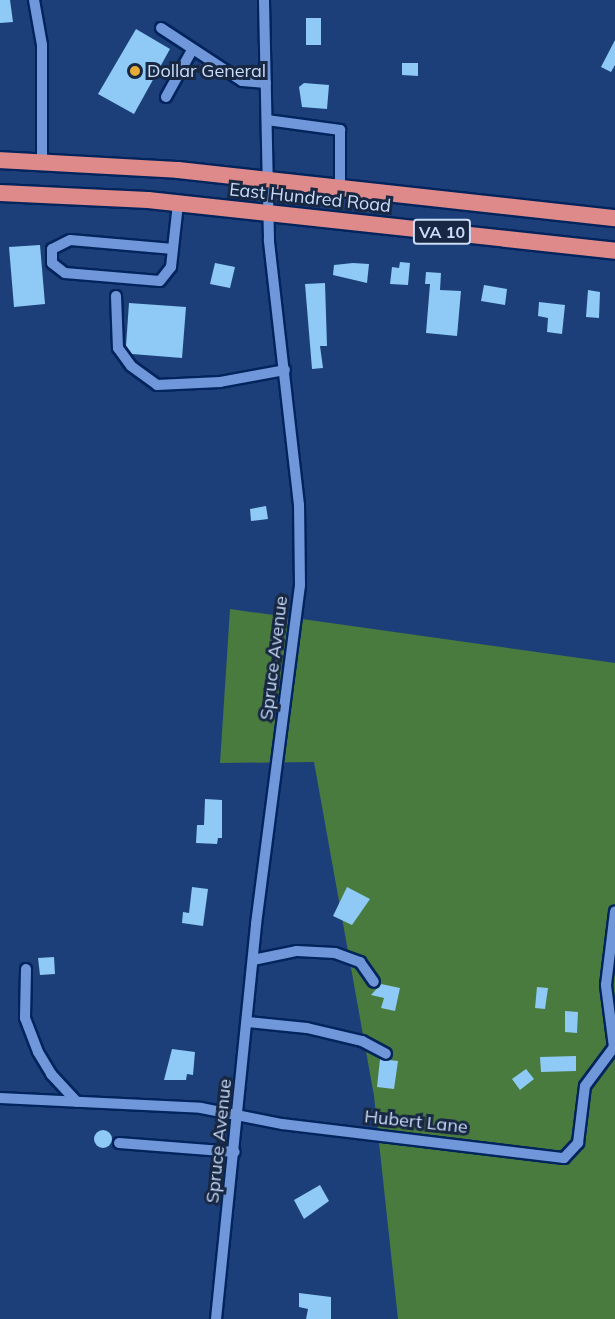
<!DOCTYPE html>
<style>
body{margin:0}
#map{position:relative;width:615px;height:1319px;overflow:hidden;background:#1c3f7a;font-family:Mulish,sans-serif}
div>[style]{position:absolute}
[style*='--x']{left:calc(var(--x)*1px);top:calc(var(--y)*1px);width:calc(var(--w)*1px);rotate:calc(var(--a)*1deg)}
.green>*{inset:0;background:#497a3e}
.building>*{inset:0;background:#8ecaf5}
.round{border-radius:50%}
.roads{filter:drop-shadow(2px 0 #02245c) drop-shadow(-2px 0 #02245c) drop-shadow(0 2px #02245c) drop-shadow(0 -2px #02245c)}
.minor>*{height:10px;margin:-5px;padding:0 5px;transform-origin:5px;border-radius:5px;background:#6f97d9}
.highway>*{height:16px;margin:-8px;padding:0 8px;transform-origin:8px;border-radius:8px;background:#de8a8a}
.dots>*{width:16px;height:16px;translate:-50% -50%;box-sizing:border-box;border:3px solid #182843;border-radius:50%}
span{translate:-50% -50%;white-space:nowrap;text-align:center;line-height:1.15;-webkit-text-stroke:6px #182843;paint-order:stroke}
.shield-label span{padding:2px 4px;background:#182843;border:2px solid;border-radius:4px;-webkit-text-stroke-width:0}
.shield-label{font-size:16px;color:#cbddf9;font-weight:700}
.poi-label{font-size:18px;color:#cbddf9}
.left{translate:0 -50%;text-align:left}
.street-label{font-size:18px;color:#cbddf9}
</style>
<div id="map">
<div class="green">
<i style="clip-path:polygon(230px 609px,615px 663px,615px 1319px,398px 1319px,374px 1096px,314px 762px,220px 763px)"></i>
</div>
<div class="building">
<i style="clip-path:polygon(0 0,10px 0,13px 22px,0 23px)"></i>
<i style="clip-path:polygon(306px 18px,321px 18px,321px 45px,306px 45px)"></i>
<i style="clip-path:polygon(136px 29px,170px 49px,134px 114px,98px 94px)"></i>
<i style="clip-path:polygon(615px 40px,615px 65px,611px 72px,601px 67px)"></i>
<i style="clip-path:polygon(402px 63px,418px 63px,418px 76px,402px 75px)"></i>
<i style="clip-path:polygon(304px 83px,329px 85px,327px 109px,302px 107px,299px 87px)"></i>
<i style="clip-path:polygon(40px 245px,45px 304px,14px 307px,9px 247px)"></i>
<i style="clip-path:polygon(400px 262px,410px 263px,408px 285px,390px 284px,392px 267px,399px 268px)"></i>
<i style="clip-path:polygon(215px 263px,235px 267px,230px 288px,210px 284px)"></i>
<i style="clip-path:polygon(353px 263px,369px 264px,367px 283px,333px 275px,334px 265px)"></i>
<i style="clip-path:polygon(426px 272px,441px 273px,440px 290px,461px 291px,457px 336px,426px 333px,430px 284px,425px 284px)"></i>
<i style="clip-path:polygon(325px 283px,327px 346px,320px 346px,323px 368px,312px 369px,305px 284px)"></i>
<i style="clip-path:polygon(484px 285px,507px 289px,505px 305px,481px 301px)"></i>
<i style="clip-path:polygon(588px 290px,600px 292px,599px 318px,586px 317px)"></i>
<i style="clip-path:polygon(539px 302px,565px 305px,562px 334px,547px 332px,548px 318px,538px 316px)"></i>
<i style="clip-path:polygon(129px 303px,186px 307px,182px 358px,132px 354px,126px 346px)"></i>
<i style="clip-path:polygon(266px 506px,268px 519px,251px 521px,250px 509px)"></i>
<i style="clip-path:polygon(205px 799px,222px 800px,222px 838px,218px 838px,217px 844px,196px 843px,197px 825px,204px 825px)"></i>
<i style="clip-path:polygon(192px 887px,208px 889px,203px 926px,182px 923px,183px 912px,189px 913px)"></i>
<i style="clip-path:polygon(347px 887px,370px 899px,352px 925px,333px 916px)"></i>
<i style="clip-path:polygon(54px 957px,55px 974px,40px 975px,38px 958px)"></i>
<i style="clip-path:polygon(381px 984px,400px 988px,395px 1011px,381px 1008px,384px 998px,371px 995px)"></i>
<i style="clip-path:polygon(537px 987px,548px 988px,545px 1009px,535px 1008px)"></i>
<i style="clip-path:polygon(565px 1011px,578px 1012px,577px 1033px,565px 1032px)"></i>
<i style="clip-path:polygon(172px 1049px,195px 1052px,193px 1075px,187px 1074px,186px 1080px,164px 1080px)"></i>
<i style="clip-path:polygon(576px 1056px,576px 1071px,541px 1072px,540px 1057px)"></i>
<i style="clip-path:polygon(380px 1059px,398px 1061px,394px 1089px,377px 1087px)"></i>
<i style="clip-path:polygon(526px 1069px,534px 1079px,520px 1090px,512px 1079px)"></i>
<i class="round" style="left:94px;top:1130px;width:18px;height:18px"></i>
<i style="clip-path:polygon(320px 1185px,329px 1201px,304px 1219px,294px 1200px)"></i>
<i style="clip-path:polygon(299px 1293px,331px 1297px,331px 1319px,306px 1319px,308px 1309px,299px 1307px)"></i>
</div>
<div class="roads">
<div class="minor">
<i style="--x:34;--y:0;--w:46;--a:79.9"></i>
<i style="--x:42;--y:45;--w:116;--a:90"></i>
<i style="--x:161;--y:28;--w:97;--a:33.2"></i>
<i style="--x:242;--y:81;--w:24;--a:5"></i>
<i style="--x:166;--y:97;--w:54;--a:-61"></i>
<i style="--x:267;--y:120;--w:74;--a:7.8"></i>
<i style="--x:340;--y:130;--w:58;--a:90"></i>
<i style="--x:173;--y:249;--w:103;--a:-175"></i>
<i style="--x:70;--y:240;--w:20;--a:153"></i>
<i style="--x:52;--y:249;--w:14;--a:90"></i>
<i style="--x:52;--y:263;--w:16;--a:38"></i>
<i style="--x:65;--y:273;--w:95;--a:4.8"></i>
<i style="--x:160;--y:281;--w:18;--a:-52"></i>
<i style="--x:171;--y:267;--w:63;--a:-83.7"></i>
<i style="--x:116;--y:296;--w:52;--a:87.8"></i>
<i style="--x:118;--y:348;--w:22;--a:54"></i>
<i style="--x:131;--y:366;--w:32;--a:36"></i>
<i style="--x:157;--y:385;--w:63;--a:-2.7"></i>
<i style="--x:220;--y:382;--w:66;--a:-10.5"></i>
<i style="--x:253;--y:960;--w:45;--a:-11.6"></i>
<i style="--x:297;--y:951;--w:38;--a:3"></i>
<i style="--x:335;--y:953;--w:27;--a:20"></i>
<i style="--x:360;--y:962;--w:24;--a:55"></i>
<i style="--x:26;--y:969;--w:49;--a:91.2"></i>
<i style="--x:25;--y:1018;--w:36;--a:69"></i>
<i style="--x:38;--y:1052;--w:26;--a:59"></i>
<i style="--x:51;--y:1074;--w:38;--a:47"></i>
<i style="--x:248;--y:1022;--w:59;--a:5.8"></i>
<i style="--x:307;--y:1028;--w:57;--a:13.3"></i>
<i style="--x:362;--y:1041;--w:27;--a:28"></i>
<i style="--x:0;--y:1098;--w:201;--a:2.8"></i>
<i style="--x:201;--y:1108;--w:83;--a:11.2"></i>
<i style="--x:282;--y:1124;--w:284;--a:6.9"></i>
<i style="--x:564;--y:1158;--w:21;--a:-47"></i>
<i style="--x:578;--y:1143;--w:57;--a:-83"></i>
<i style="--x:585;--y:1086;--w:49;--a:-53.4"></i>
<i style="--x:614;--y:1047;--w:63;--a:-97.4"></i>
<i style="--x:606;--y:985;--w:74;--a:-83"></i>
<i style="--x:119;--y:1143;--w:116;--a:4.4"></i>
<i style="--x:216;--y:1319;--w:397;--a:-84.2"></i>
<i style="--x:256;--y:924;--w:342;--a:-82.6"></i>
<i style="--x:300;--y:585;--w:80;--a:-90.7"></i>
<i style="--x:299;--y:505;--w:267;--a:-96.5"></i>
<i style="--x:269;--y:240;--w:240;--a:-91.2"></i>
</div>
<div class="highway">
<i style="--x:0;--y:160;--w:178;--a:3.2"></i>
<i style="--x:178;--y:170;--w:440;--a:6.3"></i>
<i style="--x:0;--y:193;--w:148;--a:2.7"></i>
<i style="--x:148;--y:200;--w:470;--a:6.2"></i>
</div>
</div>
<div class="dots">
<i style="left:135px;top:71px;background:#e7ac36"></i>
</div>
<div class="shield-label">
<span style="left:442px;top:232px">VA 10</span>
</div>
<div class="poi-label">
<span class="left" style="left:147px;top:71px">Dollar General</span>
</div>
<div class="street-label">
<span style="left:310px;top:198px;rotate:6deg">East Hundred Road</span>
<span style="left:274px;top:658px;rotate:-83deg">Spruce Avenue</span>
<span style="left:416px;top:1122px;rotate:6deg">Hubert Lane</span>
<span style="left:219px;top:1141px;rotate:-84deg">Spruce Avenue</span>
</div>
</div>
